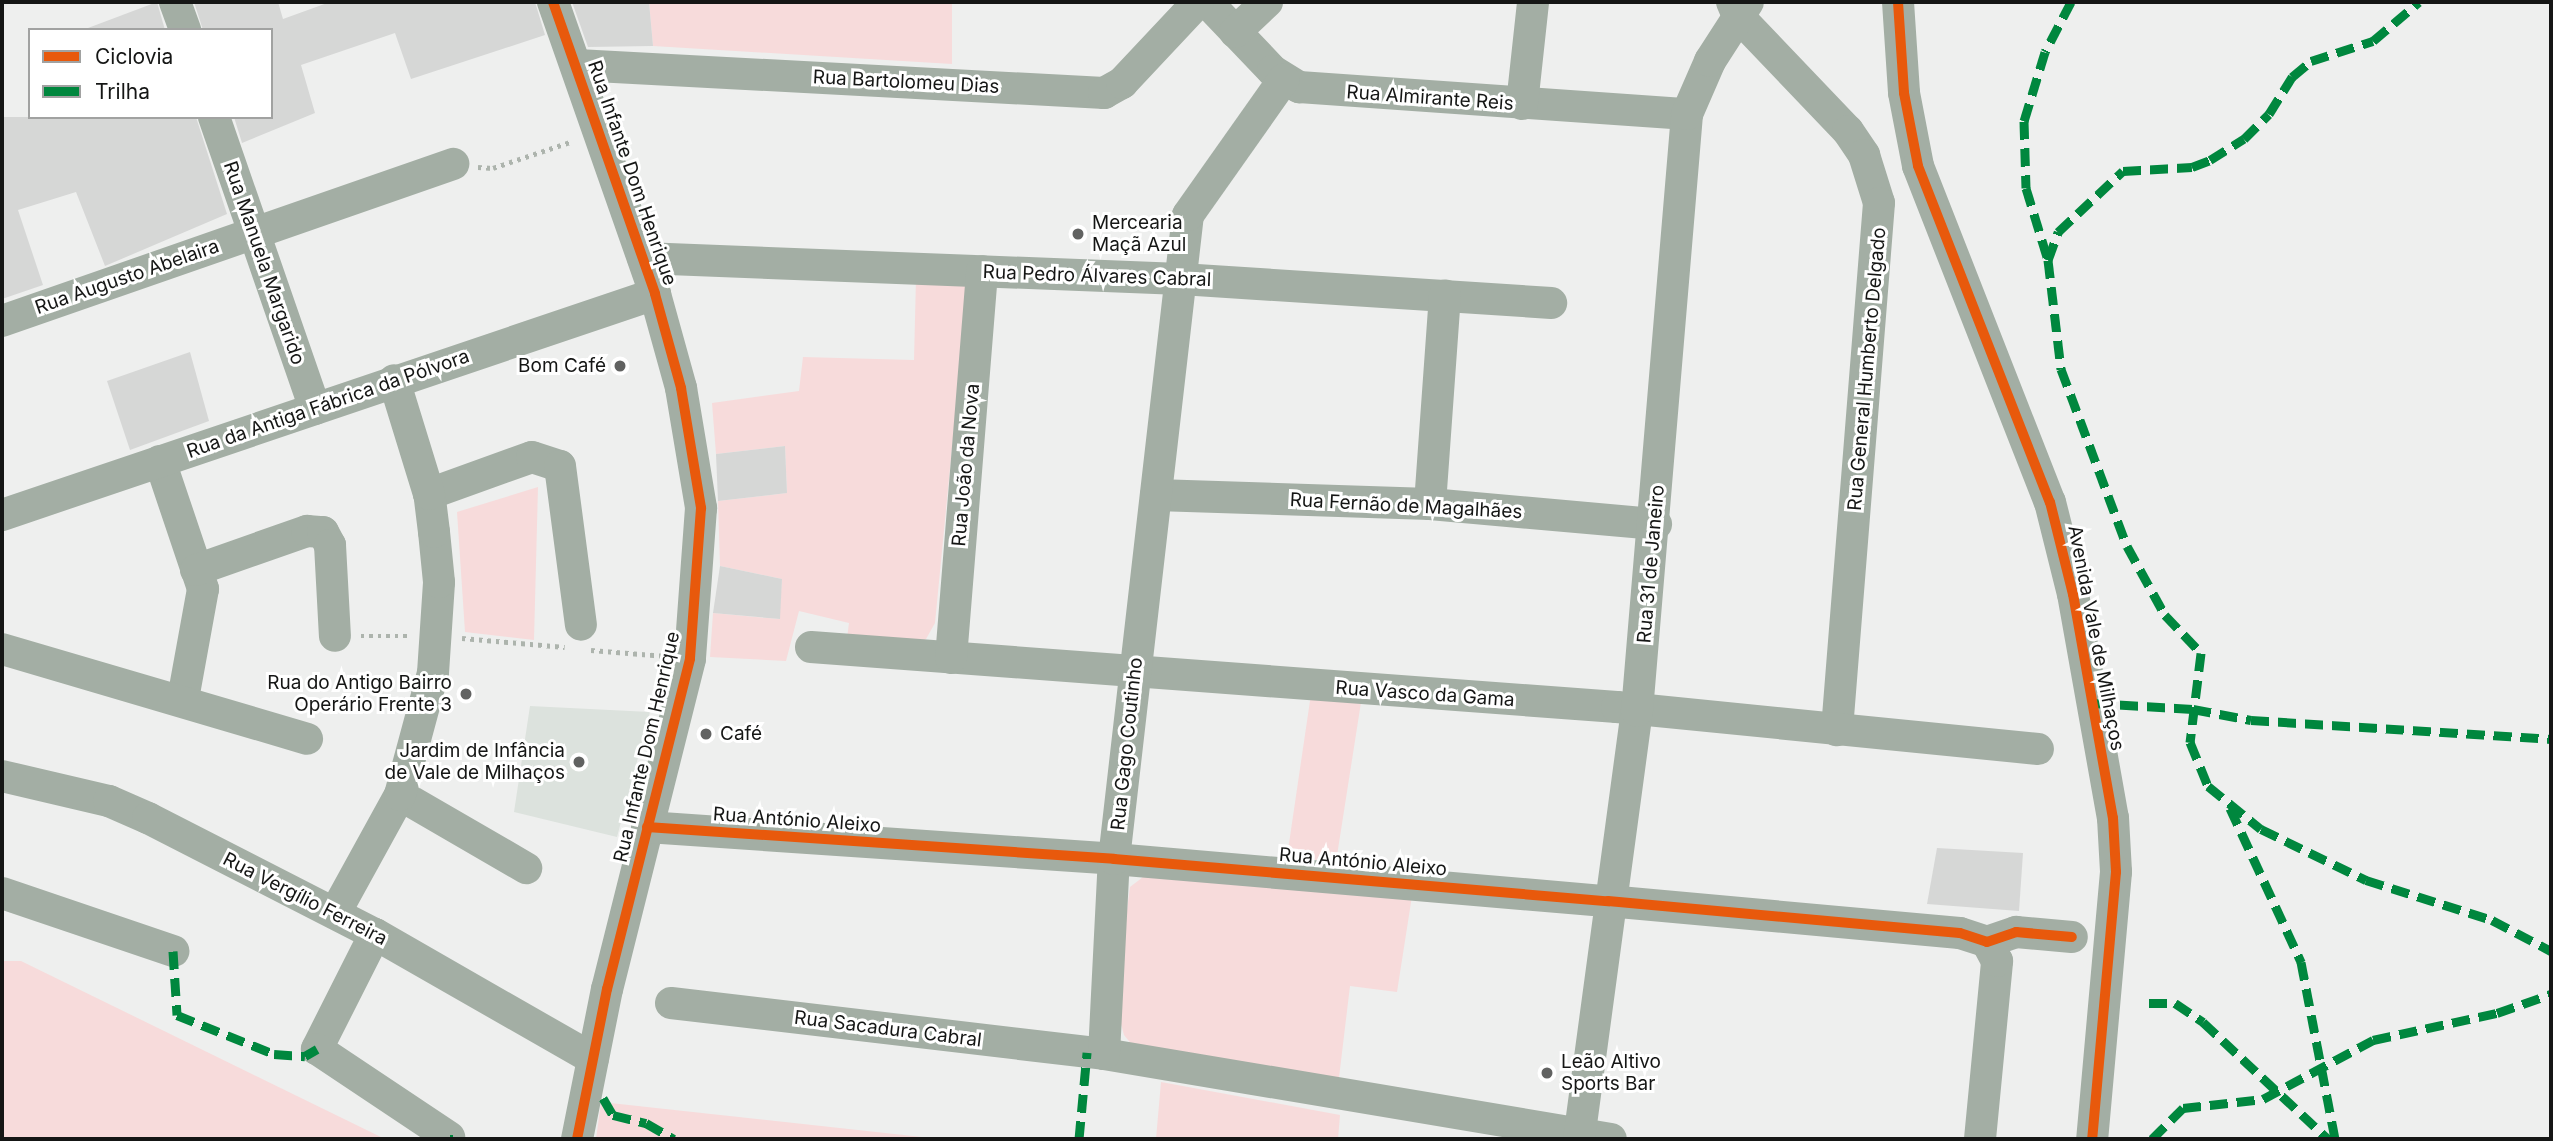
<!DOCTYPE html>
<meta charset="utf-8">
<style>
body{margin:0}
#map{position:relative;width:2553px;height:1141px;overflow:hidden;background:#eeefee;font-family:Inter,sans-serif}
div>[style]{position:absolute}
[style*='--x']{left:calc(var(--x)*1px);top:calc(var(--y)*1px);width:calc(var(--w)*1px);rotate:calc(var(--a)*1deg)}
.built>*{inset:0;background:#dce2dd}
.green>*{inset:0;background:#f7dbdb}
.building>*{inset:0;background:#d6d7d6}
.path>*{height:4.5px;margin-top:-2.25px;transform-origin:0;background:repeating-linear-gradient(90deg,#adb4ad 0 3.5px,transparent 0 8.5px)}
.minor>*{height:32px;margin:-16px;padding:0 16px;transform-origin:16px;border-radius:16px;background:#a3aea4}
.quiet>*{height:9px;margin-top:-4.5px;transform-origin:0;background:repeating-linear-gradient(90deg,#00873e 0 18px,transparent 0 27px)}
.cycleway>*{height:10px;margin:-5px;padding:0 5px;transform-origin:5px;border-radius:5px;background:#e8590c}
.dots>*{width:19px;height:19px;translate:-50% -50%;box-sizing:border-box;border:4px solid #fff;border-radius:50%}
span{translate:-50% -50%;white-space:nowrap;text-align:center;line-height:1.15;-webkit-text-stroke:6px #fff;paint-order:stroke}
.street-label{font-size:19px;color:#151615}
.poi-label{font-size:19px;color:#151615}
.left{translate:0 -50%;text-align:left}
.right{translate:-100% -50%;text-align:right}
.frame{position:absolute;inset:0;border:4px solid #151615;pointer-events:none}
.legend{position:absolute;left:28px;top:28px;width:245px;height:91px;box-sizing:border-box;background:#fff;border:2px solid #a1a2a1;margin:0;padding:9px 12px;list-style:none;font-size:21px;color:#151615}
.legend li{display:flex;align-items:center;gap:14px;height:35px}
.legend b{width:35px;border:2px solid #a1a2a1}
</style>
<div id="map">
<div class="built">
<i style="clip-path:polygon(530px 706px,650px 712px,617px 837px,514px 812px)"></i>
</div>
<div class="green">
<i style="clip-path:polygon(649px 2px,952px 2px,952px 64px,653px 46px)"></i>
<i style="clip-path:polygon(916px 278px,968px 283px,935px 623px,926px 639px,916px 645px,847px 638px,849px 623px,799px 611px,786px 661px,710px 657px,713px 613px,779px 619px,782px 579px,720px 566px,718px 501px,787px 493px,785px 446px,716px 454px,712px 403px,799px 391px,803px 357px,914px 360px)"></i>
<i style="clip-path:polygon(538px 487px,534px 640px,465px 632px,457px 512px)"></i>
<i style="clip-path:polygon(1311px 694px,1362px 696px,1336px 862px,1287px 857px)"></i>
<i style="clip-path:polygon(1143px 877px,1412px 896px,1397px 992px,1350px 986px,1338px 1086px,1137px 1051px,1124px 1035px,1115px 1002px,1130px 887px)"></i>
<i style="clip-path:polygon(2px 961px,21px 961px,385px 1139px,2px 1139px)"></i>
<i style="clip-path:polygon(1161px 1082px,1340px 1115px,1338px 1139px,1156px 1139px)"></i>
<i style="clip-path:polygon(601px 1102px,940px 1139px,596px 1139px)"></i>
</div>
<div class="building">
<i style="clip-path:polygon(157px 2px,165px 30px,88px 30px,88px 28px)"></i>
<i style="clip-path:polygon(194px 2px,278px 2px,283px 19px,330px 2px,535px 2px,545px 35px,411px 79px,395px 33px,301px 65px,315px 113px,242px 143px,234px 117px,271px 117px,271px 30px,203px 30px)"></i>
<i style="clip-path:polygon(572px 2px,649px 2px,653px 46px,588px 47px)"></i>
<i style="clip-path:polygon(2px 117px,196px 117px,227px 214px,105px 266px,76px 192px,18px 210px,43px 285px,2px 299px)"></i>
<i style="clip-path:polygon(190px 352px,209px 421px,130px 450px,107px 381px)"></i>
<i style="clip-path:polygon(785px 446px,787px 493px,718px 501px,716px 454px)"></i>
<i style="clip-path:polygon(720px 566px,782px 579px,780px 619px,713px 613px)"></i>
<i style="clip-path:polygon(1937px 848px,2023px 853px,2019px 911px,1927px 904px)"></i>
</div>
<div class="path">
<i style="--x:478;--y:167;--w:15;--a:4"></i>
<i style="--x:493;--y:168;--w:84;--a:-18.6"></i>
<i style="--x:361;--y:636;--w:50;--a:0"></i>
<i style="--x:462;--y:638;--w:103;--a:5"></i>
<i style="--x:591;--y:650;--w:75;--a:4.6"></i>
</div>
<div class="minor">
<i style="--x:175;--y:2;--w:30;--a:70"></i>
<i style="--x:553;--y:2;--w:309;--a:70.7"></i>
<i style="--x:655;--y:294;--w:98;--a:74.5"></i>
<i style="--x:681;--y:388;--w:122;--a:80.5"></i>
<i style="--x:701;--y:508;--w:151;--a:94.2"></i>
<i style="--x:690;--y:659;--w:340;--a:104.1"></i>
<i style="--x:607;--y:989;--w:153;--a:101.3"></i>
<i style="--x:1207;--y:2;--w:95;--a:46.3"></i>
<i style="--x:1273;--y:71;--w:31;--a:32"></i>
<i style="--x:1299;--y:87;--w:389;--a:4"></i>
<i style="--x:1732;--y:2;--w:15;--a:67"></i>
<i style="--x:1738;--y:16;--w:159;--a:46.3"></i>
<i style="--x:1848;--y:131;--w:29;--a:56"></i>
<i style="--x:1864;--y:155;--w:50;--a:72.6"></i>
<i style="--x:1879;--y:203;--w:529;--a:94.56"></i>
<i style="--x:1898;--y:2;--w:91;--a:86.2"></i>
<i style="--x:1904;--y:93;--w:74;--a:79.1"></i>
<i style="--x:1918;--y:166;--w:361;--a:68.6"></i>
<i style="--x:2050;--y:502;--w:95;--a:76"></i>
<i style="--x:2073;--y:594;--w:228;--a:79.9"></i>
<i style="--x:2113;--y:818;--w:54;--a:86.8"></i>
<i style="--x:2116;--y:872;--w:268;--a:95.1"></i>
<i style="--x:1235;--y:32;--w:44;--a:-43.2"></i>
<i style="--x:577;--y:65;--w:528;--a:3.04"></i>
<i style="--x:1104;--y:93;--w:21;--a:-29"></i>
<i style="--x:1122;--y:83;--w:111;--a:-46.8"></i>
<i style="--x:1522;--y:104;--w:103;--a:-83.8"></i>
<i style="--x:214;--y:117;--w:309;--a:70.9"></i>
<i style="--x:643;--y:258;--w:538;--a:2.24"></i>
<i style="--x:1181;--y:279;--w:371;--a:3.7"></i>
<i style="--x:2;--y:321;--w:478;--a:-19.2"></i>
<i style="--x:160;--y:461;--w:135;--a:71.4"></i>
<i style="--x:203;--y:589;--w:112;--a:100.3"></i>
<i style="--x:429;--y:494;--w:109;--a:-19.8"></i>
<i style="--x:532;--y:457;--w:29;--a:18"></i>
<i style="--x:560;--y:466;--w:160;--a:82.5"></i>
<i style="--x:1156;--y:495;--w:274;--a:1.9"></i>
<i style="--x:1430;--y:504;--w:227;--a:5.1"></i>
<i style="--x:1430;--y:504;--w:209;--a:-85.9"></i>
<i style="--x:2;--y:515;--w:689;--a:-18.7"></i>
<i style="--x:196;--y:570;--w:118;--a:-19.4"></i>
<i style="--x:307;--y:531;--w:16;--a:4"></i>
<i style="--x:323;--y:532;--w:15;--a:62"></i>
<i style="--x:330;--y:545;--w:91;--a:86.9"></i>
<i style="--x:811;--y:647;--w:808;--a:4.26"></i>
<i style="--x:1617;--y:707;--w:423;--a:5.7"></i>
<i style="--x:2;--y:649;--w:318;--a:16.4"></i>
<i style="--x:951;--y:658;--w:388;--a:-85.4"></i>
<i style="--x:2;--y:776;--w:110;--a:13.2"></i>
<i style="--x:109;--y:801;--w:43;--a:23.6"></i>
<i style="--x:148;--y:818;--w:255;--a:27.1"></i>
<i style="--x:375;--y:934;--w:251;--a:29.8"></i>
<i style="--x:400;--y:795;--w:146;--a:30.1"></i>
<i style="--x:647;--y:827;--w:468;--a:3.9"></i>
<i style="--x:1114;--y:859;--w:496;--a:4.9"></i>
<i style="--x:1608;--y:901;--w:353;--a:5.2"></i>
<i style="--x:1960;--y:933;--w:28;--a:18"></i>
<i style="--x:1987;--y:942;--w:31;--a:-19"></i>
<i style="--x:2016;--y:932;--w:56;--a:5.1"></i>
<i style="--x:2;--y:893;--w:181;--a:18.7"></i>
<i style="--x:335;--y:913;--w:135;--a:-61.2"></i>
<i style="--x:400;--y:795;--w:126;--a:-74.9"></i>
<i style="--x:433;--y:673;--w:91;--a:-86.2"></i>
<i style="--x:439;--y:582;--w:50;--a:-95.7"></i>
<i style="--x:434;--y:532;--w:38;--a:-97"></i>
<i style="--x:429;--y:494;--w:119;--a:-107.1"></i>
<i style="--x:375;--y:934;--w:129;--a:116.8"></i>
<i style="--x:317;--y:1049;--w:159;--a:33.7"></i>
<i style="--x:671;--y:1003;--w:436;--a:6.7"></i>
<i style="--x:1104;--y:1054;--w:514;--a:9.52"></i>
<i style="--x:1104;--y:1054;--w:195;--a:-87.1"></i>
<i style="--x:1114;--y:859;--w:648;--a:-83.45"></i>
<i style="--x:1188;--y:215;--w:166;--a:-54.8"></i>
<i style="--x:1579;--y:1139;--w:432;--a:-82.3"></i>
<i style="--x:1637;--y:711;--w:599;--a:-85.21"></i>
<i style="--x:1687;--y:114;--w:58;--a:-66.5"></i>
<i style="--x:1710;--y:61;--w:70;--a:-57.2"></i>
<i style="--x:1980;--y:1139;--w:179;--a:-84.5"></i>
<i style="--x:1997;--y:961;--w:21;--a:-118"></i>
</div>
<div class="quiet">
<i style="--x:2071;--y:2;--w:56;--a:117.5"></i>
<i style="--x:2045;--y:52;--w:72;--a:106.9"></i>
<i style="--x:2024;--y:121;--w:67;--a:88.3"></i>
<i style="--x:2026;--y:188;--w:75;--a:73"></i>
<i style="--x:2048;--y:260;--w:110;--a:83.2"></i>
<i style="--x:2061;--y:369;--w:189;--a:69.6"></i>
<i style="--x:2127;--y:546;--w:79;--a:61.2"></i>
<i style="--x:2165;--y:615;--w:52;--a:46.5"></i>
<i style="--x:2201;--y:653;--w:90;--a:97"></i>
<i style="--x:2190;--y:742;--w:48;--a:67.8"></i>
<i style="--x:2208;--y:786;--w:68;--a:39.1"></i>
<i style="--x:2261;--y:829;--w:117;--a:25.9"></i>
<i style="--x:2366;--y:880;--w:132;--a:17.6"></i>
<i style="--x:2492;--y:920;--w:67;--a:27.7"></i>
<i style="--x:2048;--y:260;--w:30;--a:-70"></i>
<i style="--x:2058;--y:232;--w:89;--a:-43.2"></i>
<i style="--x:2123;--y:171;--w:69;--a:-3.3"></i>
<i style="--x:2192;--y:167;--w:19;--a:-21"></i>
<i style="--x:2210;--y:160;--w:40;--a:-32"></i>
<i style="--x:2244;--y:139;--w:35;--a:-45"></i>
<i style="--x:2269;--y:114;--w:44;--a:-58.1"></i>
<i style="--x:2292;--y:77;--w:25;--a:-40"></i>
<i style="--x:2311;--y:61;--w:65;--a:-17.9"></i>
<i style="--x:2373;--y:41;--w:60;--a:-40.3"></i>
<i style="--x:2093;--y:703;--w:100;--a:3.4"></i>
<i style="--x:2193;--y:709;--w:59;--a:10.7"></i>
<i style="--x:2251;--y:720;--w:301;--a:3.6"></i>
<i style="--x:2230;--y:808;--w:170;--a:65.2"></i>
<i style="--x:2301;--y:962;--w:180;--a:79.1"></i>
<i style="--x:173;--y:951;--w:64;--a:86.4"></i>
<i style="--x:177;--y:1015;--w:105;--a:21.9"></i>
<i style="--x:274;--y:1054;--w:31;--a:4"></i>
<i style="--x:305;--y:1056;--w:14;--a:-30"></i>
<i style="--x:2149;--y:1003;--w:26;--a:0"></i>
<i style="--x:2175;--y:1003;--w:34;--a:34"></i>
<i style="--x:2203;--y:1022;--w:171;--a:43.1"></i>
<i style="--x:603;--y:1098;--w:20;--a:60"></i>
<i style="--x:613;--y:1115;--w:34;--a:14"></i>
<i style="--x:646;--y:1123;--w:32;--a:30"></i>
<i style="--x:450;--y:1139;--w:3;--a:0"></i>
<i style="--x:1079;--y:1139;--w:87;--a:-84.7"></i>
<i style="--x:2152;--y:1139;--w:44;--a:-45"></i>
<i style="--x:2183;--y:1108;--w:81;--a:-6.4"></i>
<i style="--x:2263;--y:1099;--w:125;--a:-28.2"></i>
<i style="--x:2373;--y:1040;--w:127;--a:-12.3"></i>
<i style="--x:2497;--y:1013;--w:57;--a:-19.4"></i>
</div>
<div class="cycleway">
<i style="--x:553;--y:2;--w:309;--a:70.7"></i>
<i style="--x:655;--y:294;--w:98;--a:74.5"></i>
<i style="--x:681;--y:388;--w:122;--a:80.5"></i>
<i style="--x:701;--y:508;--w:151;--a:94.2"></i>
<i style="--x:690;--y:659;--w:340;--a:104.1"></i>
<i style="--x:607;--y:989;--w:153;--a:101.3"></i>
<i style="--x:1898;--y:2;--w:91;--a:86.2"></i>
<i style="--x:1904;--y:93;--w:74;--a:79.1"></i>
<i style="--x:1918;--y:166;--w:361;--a:68.6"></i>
<i style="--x:2050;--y:502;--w:95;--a:76"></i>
<i style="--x:2073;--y:594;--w:228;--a:79.9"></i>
<i style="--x:2113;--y:818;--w:54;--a:86.8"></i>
<i style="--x:2116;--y:872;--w:268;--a:95.1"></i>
<i style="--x:647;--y:827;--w:468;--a:3.9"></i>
<i style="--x:1114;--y:859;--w:496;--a:4.9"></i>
<i style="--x:1608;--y:901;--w:353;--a:5.2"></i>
<i style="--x:1960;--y:933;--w:28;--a:18"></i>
<i style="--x:1987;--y:942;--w:31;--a:-19"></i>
<i style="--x:2016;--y:932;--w:56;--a:5.1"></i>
</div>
<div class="dots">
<i style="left:1078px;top:234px;background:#616261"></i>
<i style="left:620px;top:366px;background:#616261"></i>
<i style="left:466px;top:694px;background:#616261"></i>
<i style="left:706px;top:734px;background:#616261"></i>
<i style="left:579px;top:762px;background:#616261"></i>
<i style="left:1547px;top:1073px;background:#616261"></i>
</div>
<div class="street-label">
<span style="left:906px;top:82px;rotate:3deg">Rua Bartolomeu Dias</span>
<span style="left:1430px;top:98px;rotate:4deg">Rua Almirante Reis</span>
<span style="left:632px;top:173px;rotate:71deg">Rua Infante Dom Henrique</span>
<span style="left:264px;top:263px;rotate:71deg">Rua Manuela Margarido</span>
<span style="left:1097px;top:276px;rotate:2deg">Rua Pedro Álvares Cabral</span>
<span style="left:127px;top:277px;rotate:-19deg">Rua Augusto Abelaira</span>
<span style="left:1867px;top:369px;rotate:-85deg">Rua General Humberto Delgado</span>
<span style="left:328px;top:404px;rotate:-19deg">Rua da Antiga Fábrica da Pólvora</span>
<span style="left:966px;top:465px;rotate:-85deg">Rua João da Nova</span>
<span style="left:1406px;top:506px;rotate:3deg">Rua Fernão de Magalhães</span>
<span style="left:1651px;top:564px;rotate:-85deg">Rua 31 de Janeiro</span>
<span style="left:2096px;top:638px;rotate:79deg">Avenida Vale de Milhaços</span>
<span style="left:1425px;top:694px;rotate:4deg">Rua Vasco da Gama</span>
<span style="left:1127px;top:744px;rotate:-84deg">Rua Gago Coutinho</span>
<span style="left:647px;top:747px;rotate:-77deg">Rua Infante Dom Henrique</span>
<span style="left:797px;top:820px;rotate:4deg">Rua António Aleixo</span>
<span style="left:1363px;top:862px;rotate:5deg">Rua António Aleixo</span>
<span style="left:305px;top:899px;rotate:27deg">Rua Vergílio Ferreira</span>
<span style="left:888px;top:1029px;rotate:7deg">Rua Sacadura Cabral</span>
</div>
<div class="poi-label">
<span class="left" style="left:1092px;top:234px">Mercearia<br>Maçã Azul</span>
<span class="right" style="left:606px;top:366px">Bom Café</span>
<span class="right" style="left:452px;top:694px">Rua do Antigo Bairro<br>Operário Frente 3</span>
<span class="left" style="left:720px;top:734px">Café</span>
<span class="right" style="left:565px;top:762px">Jardim de Infância<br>de Vale de Milhaços</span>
<span class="left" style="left:1561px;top:1073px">Leão Altivo<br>Sports Bar</span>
</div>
<div class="frame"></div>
<ul class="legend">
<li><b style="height:9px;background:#e8590c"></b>Ciclovia</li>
<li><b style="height:9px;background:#00873e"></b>Trilha</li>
</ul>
</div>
